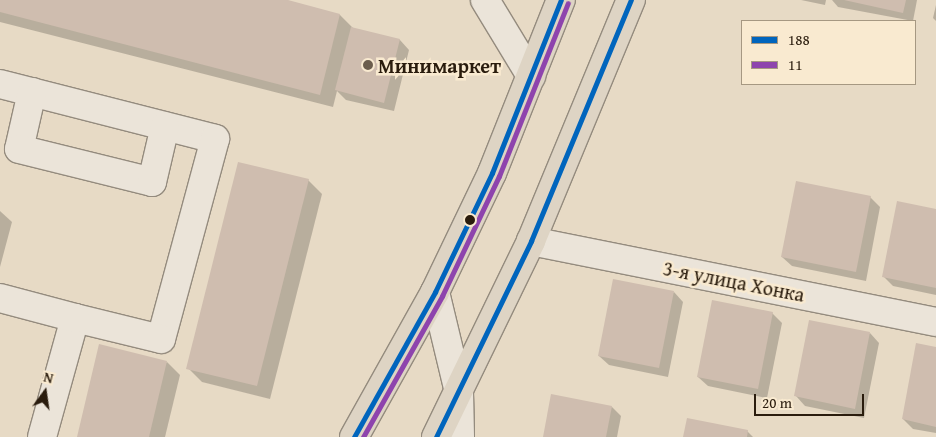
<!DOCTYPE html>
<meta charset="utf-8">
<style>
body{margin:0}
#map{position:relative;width:936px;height:437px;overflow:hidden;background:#e7dac5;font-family:"Gentium Book Plus",serif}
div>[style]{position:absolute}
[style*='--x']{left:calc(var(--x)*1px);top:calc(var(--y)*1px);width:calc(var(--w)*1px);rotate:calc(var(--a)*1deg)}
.shadow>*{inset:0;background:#0003}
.building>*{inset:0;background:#cfbdaf}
.roads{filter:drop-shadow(1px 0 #948b7e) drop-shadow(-1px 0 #948b7e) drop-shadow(0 1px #948b7e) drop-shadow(0 -1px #948b7e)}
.minor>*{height:28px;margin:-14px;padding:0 14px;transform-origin:14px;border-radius:14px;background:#ebe4d9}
.major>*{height:28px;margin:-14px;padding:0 14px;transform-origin:14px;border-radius:14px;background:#ded4c4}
.bus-1>*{height:5px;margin:-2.5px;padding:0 2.5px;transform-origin:2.5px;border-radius:2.5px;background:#0065bd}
.bus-2>*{height:5px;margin:-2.5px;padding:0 2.5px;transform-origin:2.5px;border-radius:2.5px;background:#8e44ad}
.dots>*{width:14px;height:14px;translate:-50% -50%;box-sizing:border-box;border:2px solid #f9ead0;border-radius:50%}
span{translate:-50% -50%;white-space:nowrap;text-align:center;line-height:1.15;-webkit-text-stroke:5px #f9ead0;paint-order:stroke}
.poi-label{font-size:20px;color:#2a1c0d;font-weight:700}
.left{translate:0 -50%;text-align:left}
.street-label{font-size:20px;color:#2a1c0d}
.legend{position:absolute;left:741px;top:20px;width:175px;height:65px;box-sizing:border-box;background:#f9ead0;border:1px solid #a69882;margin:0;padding:6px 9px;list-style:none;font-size:15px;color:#2a1c0d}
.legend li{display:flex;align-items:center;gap:10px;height:25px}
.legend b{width:25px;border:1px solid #a69882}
.north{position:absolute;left:20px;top:367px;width:50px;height:50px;-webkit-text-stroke:4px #f9ead0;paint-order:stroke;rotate:14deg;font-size:14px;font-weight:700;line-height:20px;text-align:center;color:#2a1c0d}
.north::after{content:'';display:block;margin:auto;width:18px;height:22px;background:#2a1c0d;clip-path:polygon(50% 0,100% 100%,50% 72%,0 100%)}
.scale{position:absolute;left:754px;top:394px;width:110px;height:22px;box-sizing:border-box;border:2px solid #2a1c0d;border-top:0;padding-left:6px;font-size:15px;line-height:18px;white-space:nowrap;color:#2a1c0d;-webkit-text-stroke:4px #f9ead0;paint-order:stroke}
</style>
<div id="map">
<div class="shadow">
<i style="clip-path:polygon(0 0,282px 0,340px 15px,354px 29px,400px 40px,409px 50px,394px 111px,346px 100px,337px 91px,333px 107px,0 22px)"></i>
<i style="clip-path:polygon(801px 0,826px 0,825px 5px)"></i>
<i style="clip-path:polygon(832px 0,917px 0,913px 21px,838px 7px)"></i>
<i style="clip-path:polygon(936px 5px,936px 21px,933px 18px)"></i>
<i style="clip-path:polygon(308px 180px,322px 194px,270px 399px,202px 382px,188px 368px)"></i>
<i style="clip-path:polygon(870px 197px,880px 207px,866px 281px,792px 266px,782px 257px)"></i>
<i style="clip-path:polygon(936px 210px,936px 295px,893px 286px,884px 277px)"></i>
<i style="clip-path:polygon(0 211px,12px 222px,0 267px)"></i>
<i style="clip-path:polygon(674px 292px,683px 302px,668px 377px,609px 365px,599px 356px)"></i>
<i style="clip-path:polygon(772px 313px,782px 323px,767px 398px,708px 386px,698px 377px)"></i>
<i style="clip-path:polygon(870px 333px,879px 343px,864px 418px,805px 406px,796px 396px)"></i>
<i style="clip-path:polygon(936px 348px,936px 433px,913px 429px,903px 419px)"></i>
<i style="clip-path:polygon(167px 362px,180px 375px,165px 437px,78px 437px)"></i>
<i style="clip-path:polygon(612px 407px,621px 416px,617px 437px,544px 437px)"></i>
<i style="clip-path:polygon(747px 431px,753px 437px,684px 437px)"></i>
</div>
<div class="building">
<i style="clip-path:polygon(0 0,288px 0,340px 14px,320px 95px,0 12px)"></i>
<i style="clip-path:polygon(844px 0,906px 0,903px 13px)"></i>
<i style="clip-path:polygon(351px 27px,400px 39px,384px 103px,335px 90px)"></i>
<i style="clip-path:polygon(238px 162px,309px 179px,257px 386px,186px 369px)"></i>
<i style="clip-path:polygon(796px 181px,871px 196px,856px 272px,781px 257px)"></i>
<i style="clip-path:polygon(897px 201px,936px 209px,936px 288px,882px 277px)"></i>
<i style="clip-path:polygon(613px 279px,674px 291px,659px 368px,598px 356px)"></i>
<i style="clip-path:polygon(712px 300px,773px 312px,758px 389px,697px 377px)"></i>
<i style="clip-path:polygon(809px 320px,870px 332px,855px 409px,794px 396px)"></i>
<i style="clip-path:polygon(916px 343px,936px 347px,936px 427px,902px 419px)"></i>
<i style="clip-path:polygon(99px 344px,167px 361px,149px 437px,77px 437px)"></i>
<i style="clip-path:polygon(551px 394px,612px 406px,606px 437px,543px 437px)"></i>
<i style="clip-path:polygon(687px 418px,748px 430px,747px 437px,683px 437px)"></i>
</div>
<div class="roads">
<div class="minor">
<i style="--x:485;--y:0;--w:89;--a:58.8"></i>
<i style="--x:0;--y:84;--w:222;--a:14.3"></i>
<i style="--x:215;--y:139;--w:207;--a:105.1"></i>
<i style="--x:161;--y:339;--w:89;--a:-166.3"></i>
<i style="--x:75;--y:318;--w:123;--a:105.5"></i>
<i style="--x:32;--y:92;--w:58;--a:102.8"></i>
<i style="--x:19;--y:149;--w:137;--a:13.9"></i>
<i style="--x:152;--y:182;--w:57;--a:-76.9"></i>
<i style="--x:531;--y:241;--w:413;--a:11.3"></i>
<i style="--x:435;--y:292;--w:103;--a:76.5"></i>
<i style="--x:459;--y:392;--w:45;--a:88.7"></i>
<i style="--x:0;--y:298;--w:78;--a:14.9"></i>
</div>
<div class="major">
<i style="--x:354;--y:437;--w:166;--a:-60.8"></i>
<i style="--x:435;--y:292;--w:132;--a:-64.4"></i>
<i style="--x:492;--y:173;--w:186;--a:-68.3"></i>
<i style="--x:436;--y:437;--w:218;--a:-64.1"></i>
<i style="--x:531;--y:241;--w:261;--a:-67.5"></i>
</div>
</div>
<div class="bus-1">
<i style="--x:354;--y:437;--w:166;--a:-60.8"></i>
<i style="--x:435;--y:292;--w:132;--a:-64.4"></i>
<i style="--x:492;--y:173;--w:186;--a:-68.3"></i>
<i style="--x:436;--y:437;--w:218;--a:-64.1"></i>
<i style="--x:531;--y:241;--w:261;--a:-67.5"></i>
</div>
<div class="bus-2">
<i style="--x:363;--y:437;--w:162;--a:-60.7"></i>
<i style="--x:442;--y:296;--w:133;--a:-64.6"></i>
<i style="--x:499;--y:176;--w:186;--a:-68.3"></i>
</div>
<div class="dots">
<i style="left:368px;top:65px;background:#6c5e4d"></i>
<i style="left:470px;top:220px;background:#2a1c0d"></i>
</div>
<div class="poi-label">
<span class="left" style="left:378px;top:65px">Минимаркет</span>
</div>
<div class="street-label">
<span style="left:734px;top:281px;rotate:11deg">3-я улица Хонка</span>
</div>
<ul class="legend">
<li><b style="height:6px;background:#0065bd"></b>188</li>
<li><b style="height:6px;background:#8e44ad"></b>11</li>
</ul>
<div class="north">N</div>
<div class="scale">20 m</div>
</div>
